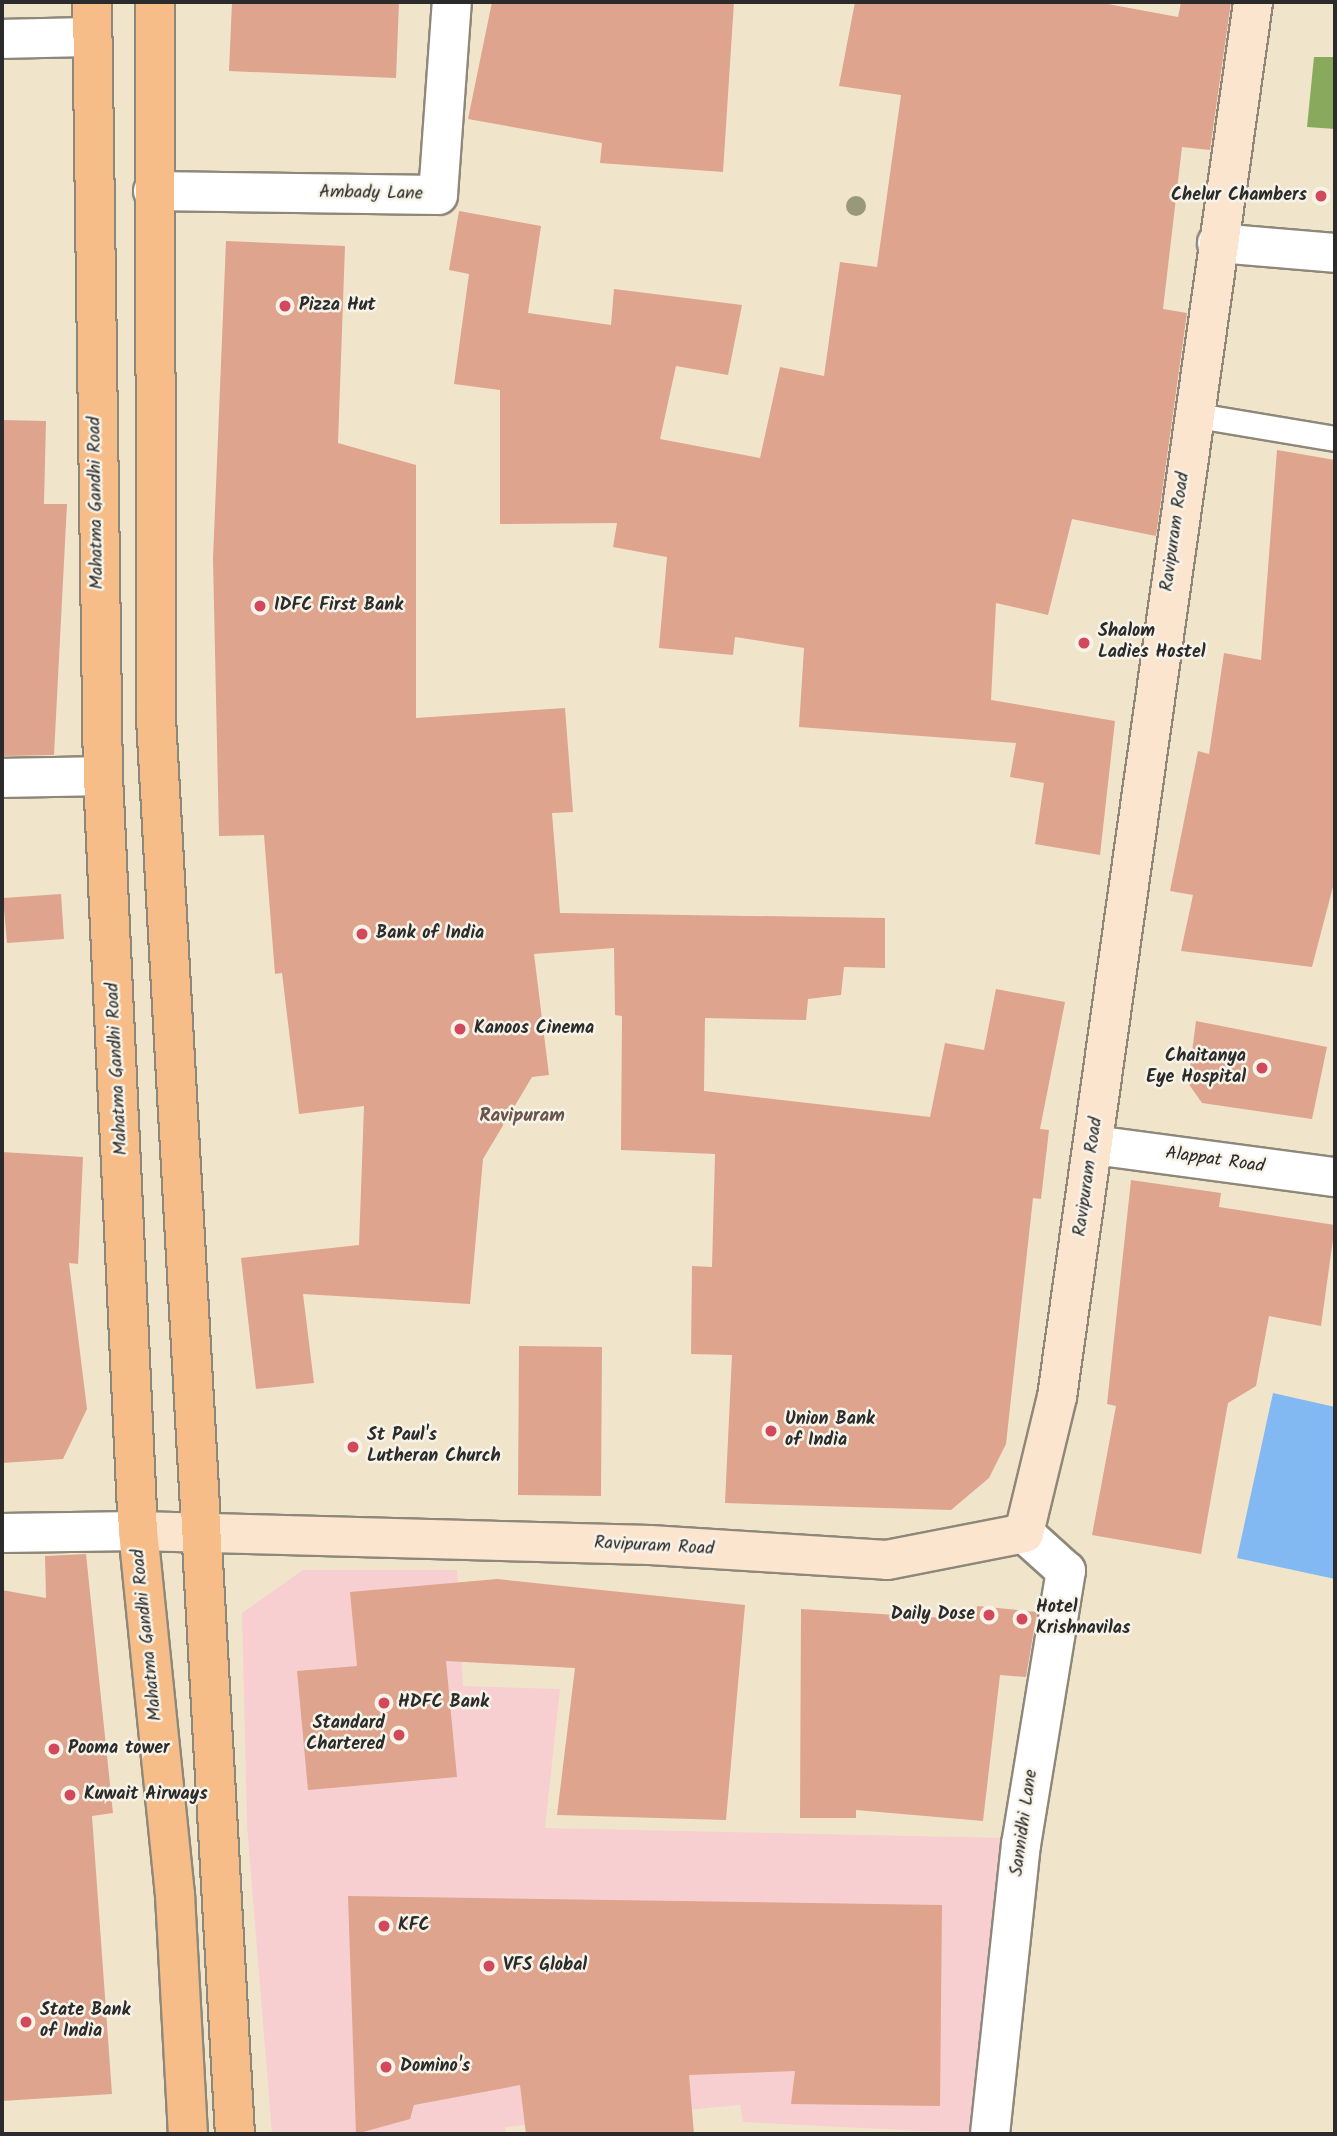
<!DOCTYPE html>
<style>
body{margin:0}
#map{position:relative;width:1337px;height:2136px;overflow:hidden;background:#f0e5cb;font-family:Kalam,sans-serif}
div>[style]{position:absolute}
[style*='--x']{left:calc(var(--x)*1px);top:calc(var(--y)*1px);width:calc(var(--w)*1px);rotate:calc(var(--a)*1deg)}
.built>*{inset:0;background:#f7cfd1}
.forest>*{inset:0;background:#89aa5d}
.water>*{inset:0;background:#82b9f2}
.building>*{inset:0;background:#dea48d}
.roads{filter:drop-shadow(2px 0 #8e887b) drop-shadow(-2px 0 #8e887b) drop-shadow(0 2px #8e887b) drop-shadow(0 -2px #8e887b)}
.service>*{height:24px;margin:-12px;padding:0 12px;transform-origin:12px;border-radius:12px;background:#fff}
.minor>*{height:38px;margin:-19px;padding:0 19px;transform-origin:19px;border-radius:19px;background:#fff}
.tertiary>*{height:38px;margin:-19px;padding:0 19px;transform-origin:19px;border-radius:19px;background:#fff}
.secondary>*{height:38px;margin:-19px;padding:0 19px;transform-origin:19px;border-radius:19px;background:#fce5cf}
.primary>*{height:38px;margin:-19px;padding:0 19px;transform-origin:19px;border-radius:19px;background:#f7bd88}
.trees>*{width:20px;height:20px;margin:-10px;border-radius:50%;background:#99987d}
.dots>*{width:19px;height:19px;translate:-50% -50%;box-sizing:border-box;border:4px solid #f7f3e8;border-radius:50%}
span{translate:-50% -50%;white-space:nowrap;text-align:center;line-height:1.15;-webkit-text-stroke:5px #f7f3e8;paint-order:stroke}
.street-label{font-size:18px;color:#2b2b2b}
.poi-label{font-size:18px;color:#2b2b2b;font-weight:700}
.right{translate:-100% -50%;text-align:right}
.left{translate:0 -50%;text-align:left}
.neighbourhood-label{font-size:19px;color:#6a554d;font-weight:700}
.frame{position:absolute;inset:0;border:4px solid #2b2b2b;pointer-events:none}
</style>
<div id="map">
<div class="built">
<i style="clip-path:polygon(303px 1570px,457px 1570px,463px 1686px,560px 1689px,545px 1828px,1006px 1838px,981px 2134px,743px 2122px,740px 2105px,505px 2127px,506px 2134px,272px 2134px,247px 1825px,242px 1613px)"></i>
</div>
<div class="forest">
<i style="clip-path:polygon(1314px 57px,1335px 57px,1335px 129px,1307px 127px)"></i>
</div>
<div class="water">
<i style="clip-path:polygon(1273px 1393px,1335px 1407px,1335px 1579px,1237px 1558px)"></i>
</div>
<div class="building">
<i style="clip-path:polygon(232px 2px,399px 2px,396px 78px,229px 71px)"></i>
<i style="clip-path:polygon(492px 2px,734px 2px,723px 172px,600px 163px,602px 143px,468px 119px)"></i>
<i style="clip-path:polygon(855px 2px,1097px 2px,1178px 17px,1181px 2px,1231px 2px,1210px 150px,1182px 147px,1163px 309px,1187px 313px,1156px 536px,1072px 519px,1048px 615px,996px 603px,991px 700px,1115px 721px,1100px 855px,1035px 844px,1044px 783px,1010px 777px,1016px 743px,799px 727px,804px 648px,735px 637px,733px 655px,659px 648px,667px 557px,613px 547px,617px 523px,500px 524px,500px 390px,454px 384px,469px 274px,449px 270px,459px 211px,541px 226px,528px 313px,611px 325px,614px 289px,742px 305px,728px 375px,676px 366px,660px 439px,760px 458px,780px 367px,824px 376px,840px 262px,877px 267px,901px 95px,839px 86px)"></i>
<i style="clip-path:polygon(226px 241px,345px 246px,338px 443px,416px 465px,416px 718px,565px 708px,573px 812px,552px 813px,560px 913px,885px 918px,885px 968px,844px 967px,841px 995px,808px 999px,806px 1020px,705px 1018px,704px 1091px,930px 1117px,945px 1043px,984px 1050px,996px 989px,1065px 1002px,1040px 1129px,1049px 1130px,1041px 1199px,1033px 1198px,1006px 1444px,989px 1478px,951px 1510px,725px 1503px,732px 1355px,691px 1354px,692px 1266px,712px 1267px,715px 1154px,621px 1150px,622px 1016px,615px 1015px,614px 948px,534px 954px,549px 1075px,532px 1077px,483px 1159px,470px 1304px,303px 1294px,314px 1383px,256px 1389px,241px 1258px,359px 1245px,364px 1106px,299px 1114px,282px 973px,275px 974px,264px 835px,219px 836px,213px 559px)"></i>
<i style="clip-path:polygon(2px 420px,46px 421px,44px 504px,67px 504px,54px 755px,2px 756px)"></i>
<i style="clip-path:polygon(1277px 450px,1335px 460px,1335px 879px,1312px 967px,1181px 951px,1193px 895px,1170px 891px,1198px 751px,1209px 754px,1224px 653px,1261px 660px)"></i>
<i style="clip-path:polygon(61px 894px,64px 939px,7px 943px,3px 898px)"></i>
<i style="clip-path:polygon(1196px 1021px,1327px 1047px,1312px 1119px,1202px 1103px,1188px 1083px)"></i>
<i style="clip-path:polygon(2px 1152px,83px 1157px,78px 1264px,69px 1263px,87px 1409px,63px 1459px,2px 1463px)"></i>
<i style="clip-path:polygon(1131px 1180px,1221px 1193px,1219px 1207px,1335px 1225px,1321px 1326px,1269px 1316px,1256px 1386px,1228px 1403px,1201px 1554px,1092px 1535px,1116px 1406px,1107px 1404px)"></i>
<i style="clip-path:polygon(519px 1346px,602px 1347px,601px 1496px,518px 1495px)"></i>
<i style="clip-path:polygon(86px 1554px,113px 1813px,92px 1816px,112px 2094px,2px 2101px,2px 1590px,46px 1598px,45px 1556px)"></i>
<i style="clip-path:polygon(497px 1579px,745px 1605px,726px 1820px,557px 1815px,575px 1668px,446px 1661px,457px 1777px,308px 1790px,297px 1671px,357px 1666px,350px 1592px)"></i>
<i style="clip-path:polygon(977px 1606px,1037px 1612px,1026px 1677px,1000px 1675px,983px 1821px,856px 1810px,856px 1818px,800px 1818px,801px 1609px,976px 1620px)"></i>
<i style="clip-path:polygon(348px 1896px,942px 1905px,940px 2106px,791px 2104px,795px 2071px,689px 2075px,694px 2134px,526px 2134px,520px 2085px,414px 2105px,410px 2119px,356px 2134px)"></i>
</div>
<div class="roads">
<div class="service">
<i style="--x:1192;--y:415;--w:145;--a:9.5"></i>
</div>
<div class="minor">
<i style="--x:2;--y:39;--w:90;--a:-1.3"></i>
<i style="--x:153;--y:191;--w:285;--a:0.8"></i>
<i style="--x:438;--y:195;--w:194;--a:-85.9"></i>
<i style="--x:1217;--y:243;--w:118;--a:4.8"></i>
<i style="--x:2;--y:778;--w:101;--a:-1.1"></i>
<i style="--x:990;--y:2134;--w:291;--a:-83.9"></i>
<i style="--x:1021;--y:1845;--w:278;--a:-80.7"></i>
<i style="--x:1066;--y:1571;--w:57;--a:-137.9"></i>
</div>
<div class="tertiary">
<i style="--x:1094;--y:1145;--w:243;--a:7.6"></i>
<i style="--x:2;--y:1533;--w:136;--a:-0.8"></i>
</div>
<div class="secondary">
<i style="--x:138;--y:1531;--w:512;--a:1.57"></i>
<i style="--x:650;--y:1545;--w:237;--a:3.6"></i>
<i style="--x:887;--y:1560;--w:140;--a:-11.1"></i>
<i style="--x:1024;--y:1533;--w:140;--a:-76.4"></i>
<i style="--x:1057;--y:1397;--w:1409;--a:-82"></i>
</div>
<div class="primary">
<i style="--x:92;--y:2;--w:774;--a:89.19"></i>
<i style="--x:103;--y:776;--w:756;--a:87.35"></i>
<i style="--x:138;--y:1531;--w:366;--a:84.2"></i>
<i style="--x:175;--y:1895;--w:239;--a:86.9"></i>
<i style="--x:155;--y:2;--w:716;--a:89.92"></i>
<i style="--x:156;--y:718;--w:1418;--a:86.81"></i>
</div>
</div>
<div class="trees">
<i style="left:856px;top:206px"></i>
</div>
<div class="dots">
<i style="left:1321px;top:196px;background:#d1495b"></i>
<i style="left:285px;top:306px;background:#d1495b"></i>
<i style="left:260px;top:606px;background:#d1495b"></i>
<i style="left:1084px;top:643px;background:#d1495b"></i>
<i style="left:362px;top:934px;background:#d1495b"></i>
<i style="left:460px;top:1029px;background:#d1495b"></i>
<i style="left:1262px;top:1068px;background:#d1495b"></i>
<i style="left:771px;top:1431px;background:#d1495b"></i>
<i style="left:353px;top:1447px;background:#d1495b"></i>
<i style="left:989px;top:1615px;background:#d1495b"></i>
<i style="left:1022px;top:1619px;background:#d1495b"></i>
<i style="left:384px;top:1703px;background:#d1495b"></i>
<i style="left:399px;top:1735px;background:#d1495b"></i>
<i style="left:54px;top:1749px;background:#d1495b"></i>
<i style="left:70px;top:1795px;background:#d1495b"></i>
<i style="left:384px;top:1926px;background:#d1495b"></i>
<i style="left:489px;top:1966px;background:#d1495b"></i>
<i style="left:26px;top:2022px;background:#d1495b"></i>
<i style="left:386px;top:2067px;background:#d1495b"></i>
</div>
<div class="street-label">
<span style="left:371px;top:194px;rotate:1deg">Ambady Lane</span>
<span style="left:97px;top:503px;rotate:-91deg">Mahatma Gandhi Road</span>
<span style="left:1176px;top:532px;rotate:-82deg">Ravipuram Road</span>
<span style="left:118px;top:1069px;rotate:-93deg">Mahatma Gandhi Road</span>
<span style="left:1215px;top:1161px;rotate:8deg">Alappat Road</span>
<span style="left:1089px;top:1177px;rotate:-82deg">Ravipuram Road</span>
<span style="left:654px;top:1547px;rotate:3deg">Ravipuram Road</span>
<span style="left:148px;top:1635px;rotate:-96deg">Mahatma Gandhi Road</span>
<span style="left:1025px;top:1823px;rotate:-82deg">Sannidhi Lane</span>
</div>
<div class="poi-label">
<span class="right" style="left:1307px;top:196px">Chelur Chambers</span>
<span class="left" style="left:299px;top:306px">Pizza Hut</span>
<span class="left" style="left:274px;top:606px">IDFC First Bank</span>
<span class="left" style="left:1098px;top:643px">Shalom<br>Ladies Hostel</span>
<span class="left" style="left:376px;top:934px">Bank of India</span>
<span class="left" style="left:474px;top:1029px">Kanoos Cinema</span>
<span class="right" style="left:1246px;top:1068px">Chaitanya<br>Eye Hospital</span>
<span class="left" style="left:785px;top:1431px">Union Bank<br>of India</span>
<span class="left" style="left:367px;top:1447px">St Paul's<br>Lutheran Church</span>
<span class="left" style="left:1036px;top:1619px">Hotel<br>Krishnavilas</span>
<span class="right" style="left:975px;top:1615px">Daily Dose</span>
<span class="left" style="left:398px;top:1703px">HDFC Bank</span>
<span class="right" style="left:385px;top:1735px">Standard<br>Chartered</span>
<span class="left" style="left:68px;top:1749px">Pooma tower</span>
<span class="left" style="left:84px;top:1795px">Kuwait Airways</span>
<span class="left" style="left:398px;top:1926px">KFC</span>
<span class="left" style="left:503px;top:1966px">VFS Global</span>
<span class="left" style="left:40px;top:2022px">State Bank<br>of India</span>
<span class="left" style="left:400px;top:2067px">Domino's</span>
</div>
<div class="neighbourhood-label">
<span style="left:522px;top:1117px">Ravipuram</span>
</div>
<div class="frame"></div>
</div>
